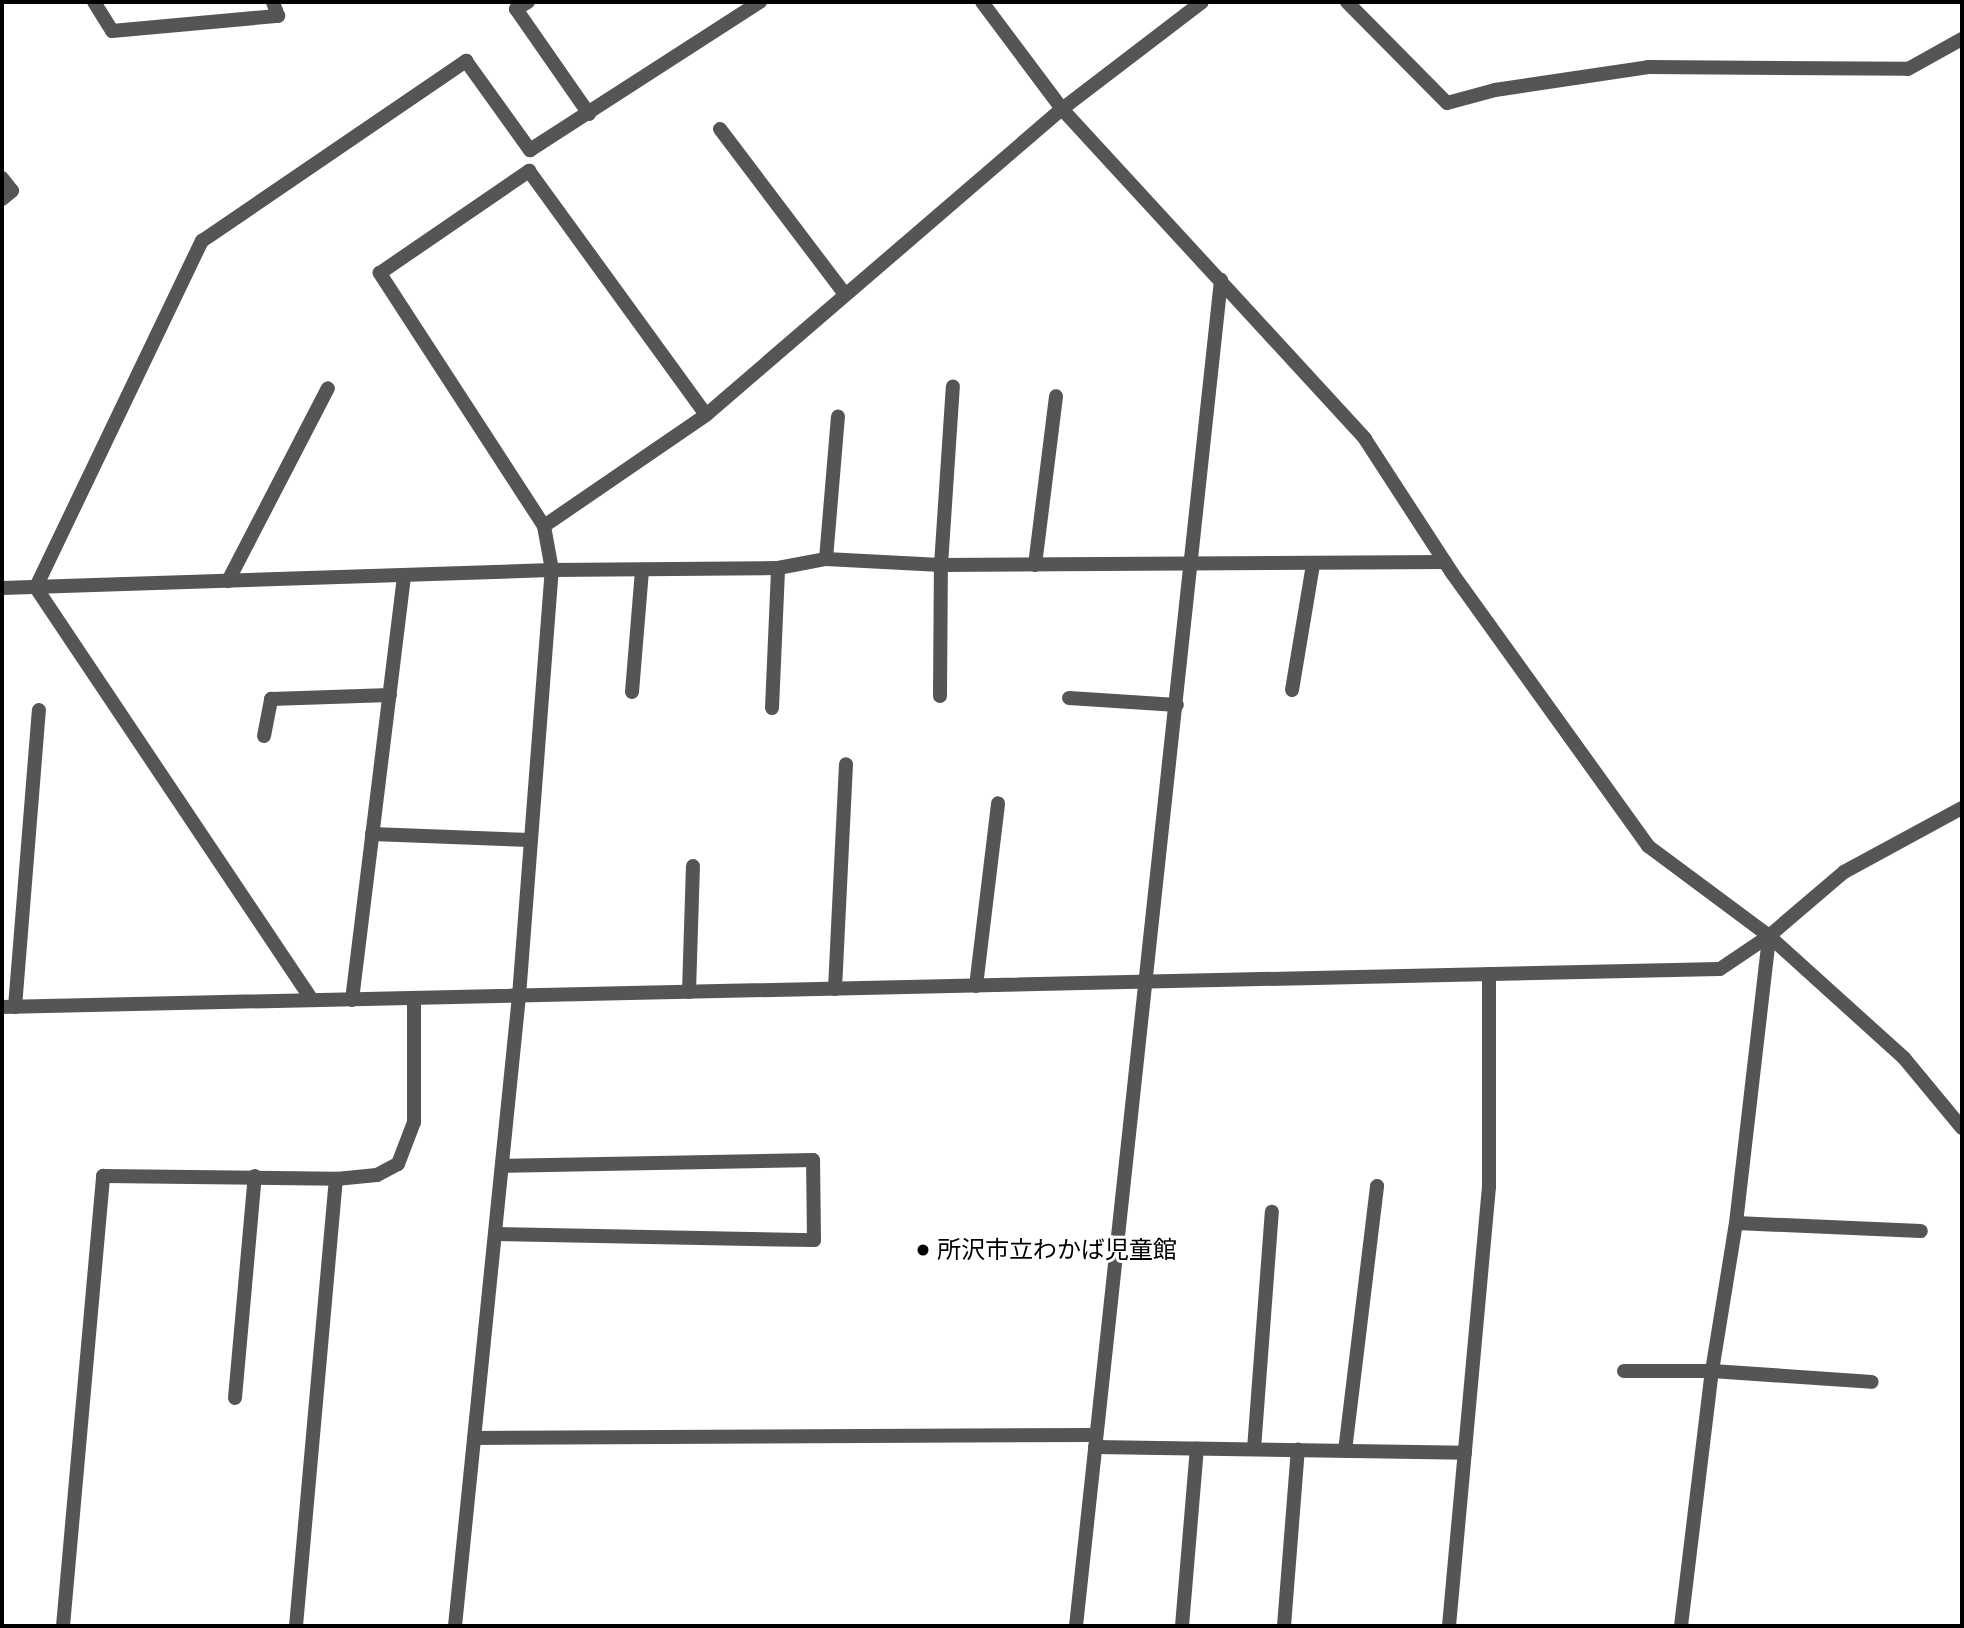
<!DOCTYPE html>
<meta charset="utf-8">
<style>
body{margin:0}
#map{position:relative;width:1964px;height:1628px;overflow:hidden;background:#fff;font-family:Montserrat,"Noto Sans JP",sans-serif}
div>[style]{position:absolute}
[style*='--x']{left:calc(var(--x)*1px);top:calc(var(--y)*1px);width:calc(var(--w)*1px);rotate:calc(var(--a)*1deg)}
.service>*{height:14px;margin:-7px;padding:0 7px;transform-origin:7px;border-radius:7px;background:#555}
.minor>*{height:14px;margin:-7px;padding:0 7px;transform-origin:7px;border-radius:7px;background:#555}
.dots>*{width:19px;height:19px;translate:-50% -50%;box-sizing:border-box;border:4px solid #fff;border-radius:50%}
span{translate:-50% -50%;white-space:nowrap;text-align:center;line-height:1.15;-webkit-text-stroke:6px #fff;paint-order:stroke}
.poi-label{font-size:24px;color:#000}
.left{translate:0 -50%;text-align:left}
.frame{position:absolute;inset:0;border:4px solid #000;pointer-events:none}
</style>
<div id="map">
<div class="service">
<i style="--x:720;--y:129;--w:206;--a:52.9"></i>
<i style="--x:2;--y:178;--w:16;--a:52"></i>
<i style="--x:826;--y:559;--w:143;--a:-85.2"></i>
<i style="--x:1035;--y:565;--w:170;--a:-82.9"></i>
<i style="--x:1292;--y:690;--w:128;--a:-80.5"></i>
<i style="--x:632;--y:692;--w:122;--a:-85.3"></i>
<i style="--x:940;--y:696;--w:131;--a:-89.6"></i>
<i style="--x:941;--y:565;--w:179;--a:-86.2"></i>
<i style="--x:1069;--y:698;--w:108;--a:3.7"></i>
<i style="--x:772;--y:708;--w:140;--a:-87.5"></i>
<i style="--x:976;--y:986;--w:184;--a:-83.1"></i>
<i style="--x:835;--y:989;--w:225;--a:-87.2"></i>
<i style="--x:689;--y:992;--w:126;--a:-88.2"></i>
<i style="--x:15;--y:1007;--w:298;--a:-85.4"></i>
<i style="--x:1736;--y:1223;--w:185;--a:2.5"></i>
<i style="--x:1624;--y:1371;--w:88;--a:0"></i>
<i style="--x:1712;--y:1371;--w:160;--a:3.9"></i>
<i style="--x:235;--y:1398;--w:223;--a:-84.9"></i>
<i style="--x:1254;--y:1449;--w:238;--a:-85.7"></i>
<i style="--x:1345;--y:1451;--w:267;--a:-83.1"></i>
<i style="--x:1182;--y:1626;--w:178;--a:-85.2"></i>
<i style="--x:1284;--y:1626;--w:177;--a:-85.5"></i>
</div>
<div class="minor">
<i style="--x:94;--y:2;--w:34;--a:58"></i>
<i style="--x:112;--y:31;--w:167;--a:-5.2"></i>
<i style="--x:278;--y:16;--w:15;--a:-110"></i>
<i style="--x:528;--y:2;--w:14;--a:150"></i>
<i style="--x:516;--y:9;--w:128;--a:55.2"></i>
<i style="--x:982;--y:2;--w:134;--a:53.2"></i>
<i style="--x:1062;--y:109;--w:448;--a:47.4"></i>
<i style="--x:1365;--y:439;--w:160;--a:57"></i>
<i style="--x:1452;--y:573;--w:336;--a:54.3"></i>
<i style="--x:1648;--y:846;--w:151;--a:36.6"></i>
<i style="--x:1769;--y:936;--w:182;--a:42.1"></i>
<i style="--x:1904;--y:1058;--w:91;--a:50.4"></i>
<i style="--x:1347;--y:2;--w:142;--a:45.3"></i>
<i style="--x:1447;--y:103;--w:50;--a:-15.2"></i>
<i style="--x:1495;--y:90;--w:155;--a:-8.5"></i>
<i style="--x:1648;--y:67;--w:260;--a:0.4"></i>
<i style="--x:1908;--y:69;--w:62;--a:-29.1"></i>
<i style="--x:2;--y:199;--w:13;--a:-39"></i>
<i style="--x:544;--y:526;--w:302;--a:-123"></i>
<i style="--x:380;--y:273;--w:181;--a:-34.4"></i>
<i style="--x:529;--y:171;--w:301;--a:54"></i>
<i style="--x:228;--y:581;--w:217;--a:-62.6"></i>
<i style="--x:2;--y:588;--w:550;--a:-1.87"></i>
<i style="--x:552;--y:570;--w:226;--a:-0.5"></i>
<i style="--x:778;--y:568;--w:49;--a:-10.6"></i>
<i style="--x:826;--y:559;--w:115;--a:3"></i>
<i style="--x:941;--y:565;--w:504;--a:-0.34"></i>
<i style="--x:264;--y:736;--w:38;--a:-79"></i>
<i style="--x:271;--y:699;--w:119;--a:-1.9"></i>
<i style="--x:372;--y:834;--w:159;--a:2.2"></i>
<i style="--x:312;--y:1000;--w:497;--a:-123.8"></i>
<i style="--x:36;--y:587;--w:384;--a:-64.4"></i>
<i style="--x:202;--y:241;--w:320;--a:-34.3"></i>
<i style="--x:466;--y:61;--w:110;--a:54.3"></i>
<i style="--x:530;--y:150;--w:274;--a:-32.8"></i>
<i style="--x:352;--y:1000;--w:428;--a:-83"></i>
<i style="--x:2;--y:1007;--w:1718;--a:-1.27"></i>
<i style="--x:1720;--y:969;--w:59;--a:-34"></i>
<i style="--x:1769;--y:936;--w:99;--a:-40.5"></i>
<i style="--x:1844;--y:872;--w:134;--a:-28.5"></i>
<i style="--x:495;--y:1234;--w:319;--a:1.1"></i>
<i style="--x:814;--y:1240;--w:80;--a:-90.7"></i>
<i style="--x:813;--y:1160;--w:311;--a:178.9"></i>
<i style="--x:474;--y:1438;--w:622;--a:-0.28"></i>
<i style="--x:1095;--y:1447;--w:370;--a:0.9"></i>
<i style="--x:63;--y:1626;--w:452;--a:-84.9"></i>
<i style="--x:103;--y:1176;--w:233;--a:0.7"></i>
<i style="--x:336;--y:1179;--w:41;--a:-5.6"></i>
<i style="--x:377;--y:1175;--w:24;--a:-28"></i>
<i style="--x:398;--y:1164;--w:45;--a:-69.1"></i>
<i style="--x:414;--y:1122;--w:124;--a:-90"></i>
<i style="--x:296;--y:1626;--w:449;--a:-84.9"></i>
<i style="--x:455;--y:1626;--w:633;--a:-84.2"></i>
<i style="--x:519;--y:996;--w:427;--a:-85.6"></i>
<i style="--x:552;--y:570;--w:45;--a:-100.3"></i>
<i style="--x:544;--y:526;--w:196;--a:-34.4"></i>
<i style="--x:706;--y:415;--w:469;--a:-40.7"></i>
<i style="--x:1062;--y:109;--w:176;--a:-37.4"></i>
<i style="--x:1076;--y:1626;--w:1354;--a:-83.85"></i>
<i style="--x:1449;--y:1626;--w:441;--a:-84.8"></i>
<i style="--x:1489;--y:1187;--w:213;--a:-90"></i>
<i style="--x:1681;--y:1626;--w:257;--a:-83.1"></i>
<i style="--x:1712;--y:1371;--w:150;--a:-80.8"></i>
<i style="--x:1736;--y:1223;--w:289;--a:-83.4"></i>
</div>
<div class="dots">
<i style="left:923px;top:1250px;background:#000"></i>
</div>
<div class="poi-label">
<span class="left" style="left:937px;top:1250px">所沢市立わかば児童館</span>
</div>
<div class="frame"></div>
</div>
